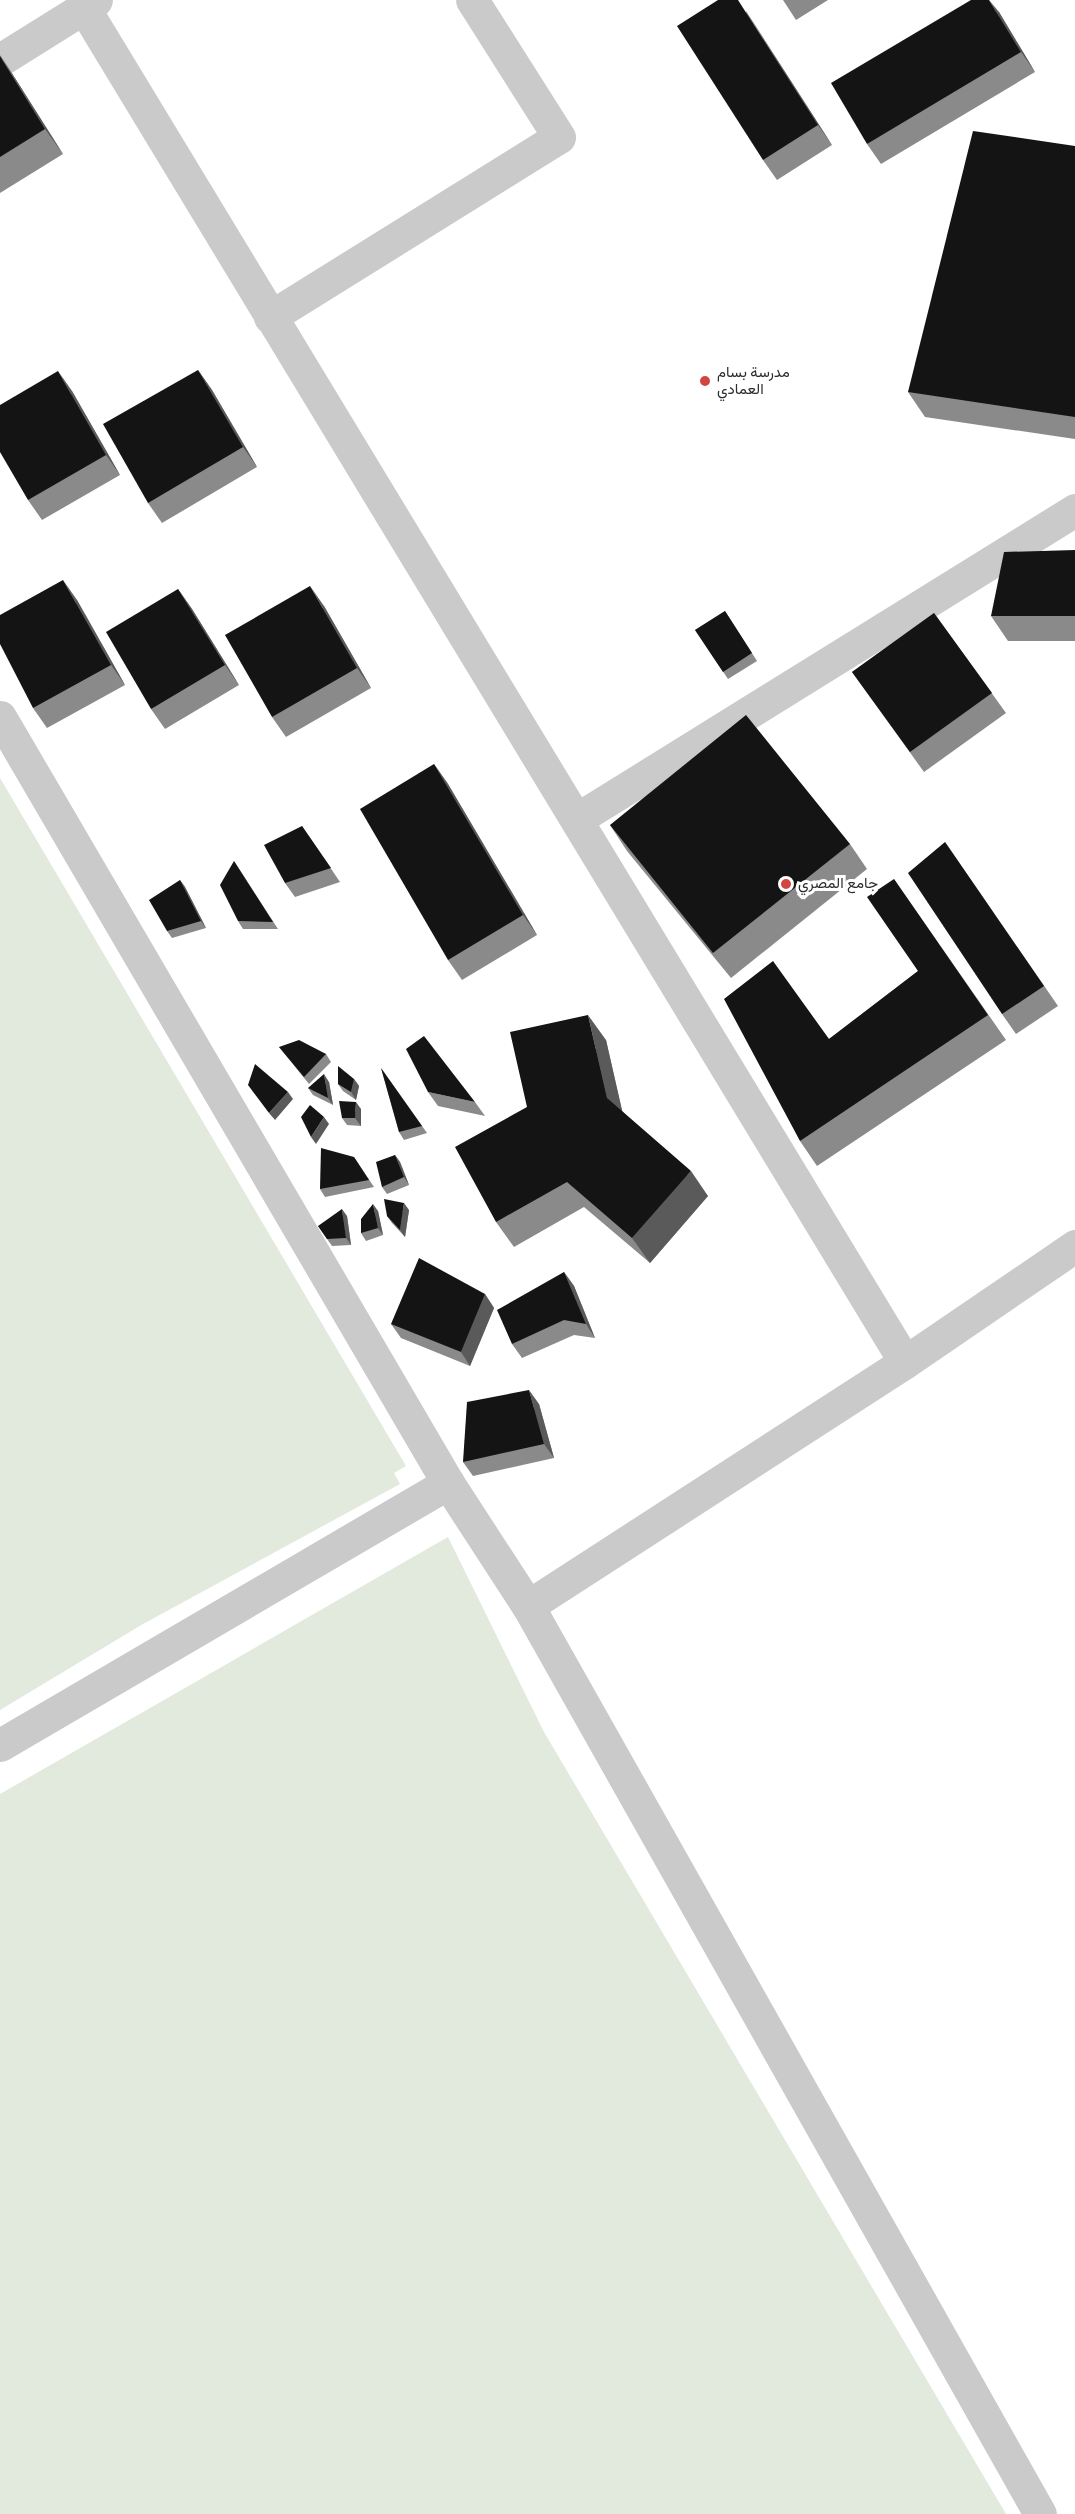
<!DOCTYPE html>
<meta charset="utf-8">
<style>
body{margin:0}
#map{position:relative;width:1075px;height:2514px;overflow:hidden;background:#fff;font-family:Signika,Vazirmatn,sans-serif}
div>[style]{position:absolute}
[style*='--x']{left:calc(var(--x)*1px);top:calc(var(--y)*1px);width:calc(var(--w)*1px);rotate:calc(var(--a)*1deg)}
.green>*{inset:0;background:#e2e9dd}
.street>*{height:33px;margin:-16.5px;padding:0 16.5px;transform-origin:16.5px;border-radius:16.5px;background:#cacaca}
.wall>*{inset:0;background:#8a8a8a}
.shaded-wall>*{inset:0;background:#5a5a5a}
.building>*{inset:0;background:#141414}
.dots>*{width:16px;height:16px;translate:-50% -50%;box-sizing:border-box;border:3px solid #fff;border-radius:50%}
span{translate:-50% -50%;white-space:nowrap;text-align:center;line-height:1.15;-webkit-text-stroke:6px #fff;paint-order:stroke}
.poi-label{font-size:15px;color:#2d2d2d}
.left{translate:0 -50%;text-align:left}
</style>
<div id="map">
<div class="green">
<i style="clip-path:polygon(0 778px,406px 1466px,394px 1473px,400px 1484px,143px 1624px,0 1710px)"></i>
<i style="clip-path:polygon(448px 1537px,544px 1732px,1006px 2514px,0 2514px,0 1794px)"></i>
</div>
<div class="street">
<i style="--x:84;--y:8;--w:1583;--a:58.77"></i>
<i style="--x:0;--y:60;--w:113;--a:-32"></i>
<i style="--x:270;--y:317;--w:340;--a:-31.9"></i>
<i style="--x:559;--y:137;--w:162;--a:-122.4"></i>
<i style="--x:0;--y:717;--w:887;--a:59.68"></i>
<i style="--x:448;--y:1483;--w:147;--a:57"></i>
<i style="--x:528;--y:1606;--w:1042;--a:60.58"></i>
<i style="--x:577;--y:819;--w:586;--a:-31.82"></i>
<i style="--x:528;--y:1606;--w:449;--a:-32.9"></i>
<i style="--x:905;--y:1362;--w:206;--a:-34.3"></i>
<i style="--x:0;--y:1745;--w:519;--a:-30.32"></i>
</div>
<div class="wall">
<i style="clip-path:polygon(783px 0,828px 0,796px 20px)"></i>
<i style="clip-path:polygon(746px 11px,832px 145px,777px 180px,763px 160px)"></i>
<i style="clip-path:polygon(999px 12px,1035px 72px,881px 164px,867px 144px)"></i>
<i style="clip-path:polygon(0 55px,13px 75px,63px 154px,0 193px)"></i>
<i style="clip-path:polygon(1075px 146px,1075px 439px,925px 417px,908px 392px)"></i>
<i style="clip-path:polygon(198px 370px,212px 390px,257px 467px,162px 523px,148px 503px)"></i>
<i style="clip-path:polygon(72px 391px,120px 475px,42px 520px,28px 500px)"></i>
<i style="clip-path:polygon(1075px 550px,1075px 641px,1008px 641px,991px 616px)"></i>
<i style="clip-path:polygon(178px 589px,192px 609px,239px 685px,165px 729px,151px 709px)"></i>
<i style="clip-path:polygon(77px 600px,125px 685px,47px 728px,33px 708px)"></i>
<i style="clip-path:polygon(324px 606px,371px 688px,286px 737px,272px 717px)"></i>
<i style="clip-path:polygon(725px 611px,757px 661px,728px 679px,695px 630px)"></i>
<i style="clip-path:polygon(934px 613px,1006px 713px,924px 772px,852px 672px)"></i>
<i style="clip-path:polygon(434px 764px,448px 784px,537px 935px,462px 980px,448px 960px)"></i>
<i style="clip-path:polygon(610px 825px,850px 844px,867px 869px,731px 978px,627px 851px)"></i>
<i style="clip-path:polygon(302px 826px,340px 882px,295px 897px,285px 883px)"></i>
<i style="clip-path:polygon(945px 842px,1058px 1006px,1016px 1034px,1002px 1014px)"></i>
<i style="clip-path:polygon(234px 861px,278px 929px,243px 929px,238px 921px)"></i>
<i style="clip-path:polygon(894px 879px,1006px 1040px,817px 1166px,800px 1141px,829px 1039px,918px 971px)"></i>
<i style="clip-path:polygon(180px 880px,185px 887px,206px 928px,172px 938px,167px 931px)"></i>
<i style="clip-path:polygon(606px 1040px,622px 1111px,708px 1196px,650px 1263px,584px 1207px,514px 1247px,496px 1222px,527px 1107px)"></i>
<i style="clip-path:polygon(279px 1047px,326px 1054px,331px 1062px,309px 1084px)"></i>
<i style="clip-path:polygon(381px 1068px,427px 1133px,404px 1140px,399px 1132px)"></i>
<i style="clip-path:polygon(354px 1079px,359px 1086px,356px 1100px,343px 1091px,338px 1084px)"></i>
<i style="clip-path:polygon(329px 1082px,333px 1105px,313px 1095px,308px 1088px)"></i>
<i style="clip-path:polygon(428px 1092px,475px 1102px,485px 1116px,438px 1106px)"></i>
<i style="clip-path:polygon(361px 1109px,361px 1126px,347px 1125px,342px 1118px)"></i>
<i style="clip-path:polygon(395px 1155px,400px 1162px,409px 1185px,387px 1194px,382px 1187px)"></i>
<i style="clip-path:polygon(354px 1157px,374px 1187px,325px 1197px,320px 1189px)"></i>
<i style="clip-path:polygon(409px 1210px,405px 1237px,392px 1223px,387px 1216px)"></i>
<i style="clip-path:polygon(378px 1211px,383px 1235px,366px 1241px,361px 1233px)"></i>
<i style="clip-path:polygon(347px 1216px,351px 1245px,332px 1246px,318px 1226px)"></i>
<i style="clip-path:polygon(564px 1272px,574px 1286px,595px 1338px,574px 1335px,522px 1358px,512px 1344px)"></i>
<i style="clip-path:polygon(485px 1294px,494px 1308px,470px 1366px,401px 1338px,391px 1324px)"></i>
<i style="clip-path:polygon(539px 1404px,554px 1458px,473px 1476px,463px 1462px)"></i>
</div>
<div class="shaded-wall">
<i style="clip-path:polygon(739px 0,746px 11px,832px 145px,818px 125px)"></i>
<i style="clip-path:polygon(989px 0,999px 12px,1035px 72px,1021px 52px)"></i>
<i style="clip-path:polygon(0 55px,13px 75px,63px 154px,45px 129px)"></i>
<i style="clip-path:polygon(198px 370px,212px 390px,257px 467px,243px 447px)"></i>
<i style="clip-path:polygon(58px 371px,72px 391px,120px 475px,106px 455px)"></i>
<i style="clip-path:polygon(63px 580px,77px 600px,125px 685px,111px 665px)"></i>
<i style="clip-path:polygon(310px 586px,324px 606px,371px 688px,357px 668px)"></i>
<i style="clip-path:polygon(178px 589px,192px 609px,239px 685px,225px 665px)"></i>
<i style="clip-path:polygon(434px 764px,448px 784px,537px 935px,523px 915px)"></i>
<i style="clip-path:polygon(180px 880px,185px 887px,206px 928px,201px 921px)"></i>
<i style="clip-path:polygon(588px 1015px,606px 1040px,625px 1123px,607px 1098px)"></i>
<i style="clip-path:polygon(324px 1074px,329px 1082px,333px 1105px,328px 1098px)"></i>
<i style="clip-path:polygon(354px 1079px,359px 1086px,356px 1100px,351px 1092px)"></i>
<i style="clip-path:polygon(288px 1092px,293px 1099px,275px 1120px,269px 1113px)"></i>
<i style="clip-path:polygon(356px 1102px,361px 1109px,361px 1126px,355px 1118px)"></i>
<i style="clip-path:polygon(324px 1117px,329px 1124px,316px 1144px,311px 1137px)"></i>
<i style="clip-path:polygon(395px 1155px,400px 1162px,409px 1185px,404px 1177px)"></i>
<i style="clip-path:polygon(691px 1171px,708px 1196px,650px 1263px,632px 1238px)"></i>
<i style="clip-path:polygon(404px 1203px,409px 1210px,405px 1237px,400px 1230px)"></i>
<i style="clip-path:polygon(373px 1204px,378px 1211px,383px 1235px,378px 1228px)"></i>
<i style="clip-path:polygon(342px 1209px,347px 1216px,351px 1245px,346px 1238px)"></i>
<i style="clip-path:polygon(564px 1272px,574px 1286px,595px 1338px,586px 1324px)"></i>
<i style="clip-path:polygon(485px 1294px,494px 1308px,470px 1366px,461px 1352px)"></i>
<i style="clip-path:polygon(529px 1390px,539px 1404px,554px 1458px,544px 1444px)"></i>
</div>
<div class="building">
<i style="clip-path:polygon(718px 0,738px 0,818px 125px,763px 160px,677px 26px)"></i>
<i style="clip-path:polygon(971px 0,989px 0,1021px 52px,867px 144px,831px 83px)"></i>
<i style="clip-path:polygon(0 56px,45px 129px,0 157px)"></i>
<i style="clip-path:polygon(973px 131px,1075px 146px,1075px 417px,908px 392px)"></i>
<i style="clip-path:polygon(198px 370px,243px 447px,148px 503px,103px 424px)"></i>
<i style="clip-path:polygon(58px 371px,106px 455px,28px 500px,0 452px,0 405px)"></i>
<i style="clip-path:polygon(1075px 550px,1075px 616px,991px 616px,1004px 552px)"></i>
<i style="clip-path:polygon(63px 580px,111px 665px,33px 708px,0 644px,0 615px)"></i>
<i style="clip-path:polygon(310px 586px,357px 668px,272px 717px,225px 635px)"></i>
<i style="clip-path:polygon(178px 589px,225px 665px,151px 709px,106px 632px)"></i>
<i style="clip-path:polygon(725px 611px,752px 653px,723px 672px,695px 630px)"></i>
<i style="clip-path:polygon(934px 613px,992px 693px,910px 752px,852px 672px)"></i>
<i style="clip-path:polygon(746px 715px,850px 844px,713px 953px,610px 825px)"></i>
<i style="clip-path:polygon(434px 764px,523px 915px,448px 960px,360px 809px)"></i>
<i style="clip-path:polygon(302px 826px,331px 868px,285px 883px,264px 845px)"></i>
<i style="clip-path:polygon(945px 842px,1044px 986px,1002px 1014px,908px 873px)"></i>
<i style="clip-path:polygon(234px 861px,273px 922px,238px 921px,220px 885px)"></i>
<i style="clip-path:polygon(894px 879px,988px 1015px,800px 1141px,724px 999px,773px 961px,829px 1039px,918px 971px,867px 897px)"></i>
<i style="clip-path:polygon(180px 880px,201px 921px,167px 931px,149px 900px)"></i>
<i style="clip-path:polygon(588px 1015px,607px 1098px,691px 1171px,632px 1238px,567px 1182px,496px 1222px,455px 1147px,527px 1107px,510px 1032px)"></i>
<i style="clip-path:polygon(424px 1036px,475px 1102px,428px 1092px,406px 1049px)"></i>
<i style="clip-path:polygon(299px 1040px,326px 1054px,304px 1077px,279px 1047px)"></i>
<i style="clip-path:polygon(255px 1064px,288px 1092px,269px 1113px,248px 1085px)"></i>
<i style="clip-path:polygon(338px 1066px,354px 1079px,351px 1092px,338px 1084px)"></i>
<i style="clip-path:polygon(381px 1068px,422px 1126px,399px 1132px)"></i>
<i style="clip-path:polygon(324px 1074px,328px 1098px,308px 1088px)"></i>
<i style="clip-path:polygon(339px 1101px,356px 1102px,355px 1118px,342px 1118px)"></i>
<i style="clip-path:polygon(310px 1105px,324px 1117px,311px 1137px,301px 1117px)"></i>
<i style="clip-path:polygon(321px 1148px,354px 1157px,369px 1180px,320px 1189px)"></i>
<i style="clip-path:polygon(395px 1155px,404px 1177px,382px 1187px,376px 1162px)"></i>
<i style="clip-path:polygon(384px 1199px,404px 1203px,400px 1230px,387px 1216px)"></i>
<i style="clip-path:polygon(373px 1204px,378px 1228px,361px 1233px,361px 1219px)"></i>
<i style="clip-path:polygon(342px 1209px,346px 1238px,327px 1239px,318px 1226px)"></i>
<i style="clip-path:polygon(419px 1258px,485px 1294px,461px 1352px,391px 1324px)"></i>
<i style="clip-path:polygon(564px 1272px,586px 1324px,564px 1320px,512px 1344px,497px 1310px)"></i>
<i style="clip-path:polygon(529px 1390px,544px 1444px,463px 1462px,467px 1402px)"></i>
</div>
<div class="dots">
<i style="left:705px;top:381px;background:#d24642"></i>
<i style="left:786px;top:884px;background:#d24642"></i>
</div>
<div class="poi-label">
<span class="left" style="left:717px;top:381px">مدرسة بسام<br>العمادي</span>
<span class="left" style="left:798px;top:884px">جامع المصري</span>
</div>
</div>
